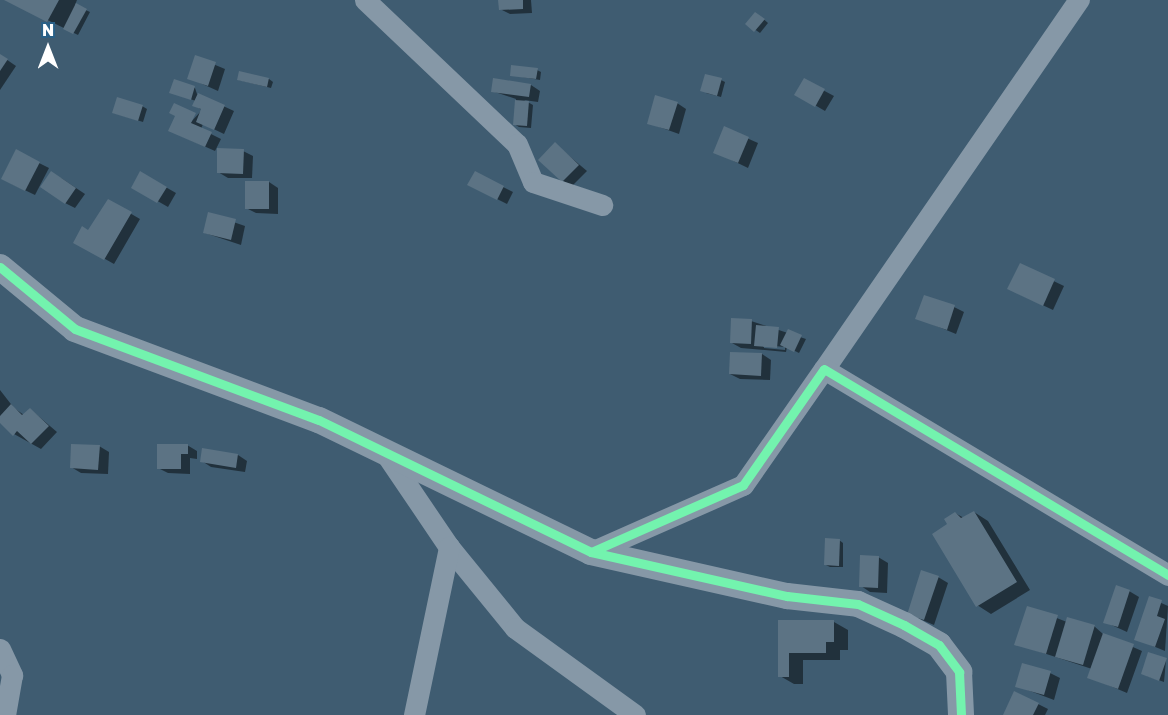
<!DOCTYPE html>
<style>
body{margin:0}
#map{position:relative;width:1168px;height:715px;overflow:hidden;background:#3f5c71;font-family:"Golos Text",sans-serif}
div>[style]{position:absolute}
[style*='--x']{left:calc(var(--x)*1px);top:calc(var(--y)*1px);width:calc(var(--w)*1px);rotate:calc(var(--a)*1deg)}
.shadow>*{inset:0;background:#0007}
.building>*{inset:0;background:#5c7384}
.minor>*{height:21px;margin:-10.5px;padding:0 10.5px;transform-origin:10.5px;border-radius:10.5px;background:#8698a7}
.tertiary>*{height:26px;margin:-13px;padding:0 13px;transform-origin:13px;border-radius:13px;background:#8698a7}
.cycleway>*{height:9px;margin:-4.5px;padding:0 4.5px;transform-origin:4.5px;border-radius:4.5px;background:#73f3ae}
span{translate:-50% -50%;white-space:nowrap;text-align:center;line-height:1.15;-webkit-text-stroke:4.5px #296087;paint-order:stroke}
.north{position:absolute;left:18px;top:18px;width:60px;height:60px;-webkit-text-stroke:4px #296087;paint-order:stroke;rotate:0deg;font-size:16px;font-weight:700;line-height:24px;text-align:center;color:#fff}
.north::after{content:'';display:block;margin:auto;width:21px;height:27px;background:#fff;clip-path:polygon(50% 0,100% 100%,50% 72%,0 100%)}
</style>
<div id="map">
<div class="shadow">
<i style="clip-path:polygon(7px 0,77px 0,75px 5px,90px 12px,78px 35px)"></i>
<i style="clip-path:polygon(500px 0,531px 0,532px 13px,510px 14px,500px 9px)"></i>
<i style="clip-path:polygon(760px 16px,768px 23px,760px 33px,747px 24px)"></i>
<i style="clip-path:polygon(0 55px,16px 66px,0 90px)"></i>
<i style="clip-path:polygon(196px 57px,225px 69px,218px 91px,189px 78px)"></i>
<i style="clip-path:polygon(537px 70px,541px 72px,540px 80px,511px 75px)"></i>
<i style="clip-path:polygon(269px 79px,273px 82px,271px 88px,239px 80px)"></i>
<i style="clip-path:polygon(721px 80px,725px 82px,721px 97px,706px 93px)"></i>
<i style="clip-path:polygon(804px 80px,834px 96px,825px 111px,796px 94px)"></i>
<i style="clip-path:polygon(174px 81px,195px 88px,197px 94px,234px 111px,224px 134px,203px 124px,201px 129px,221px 139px,215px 151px,179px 135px,202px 110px,194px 105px,196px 101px,175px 94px)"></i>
<i style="clip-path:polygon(531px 85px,540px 91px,538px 102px,524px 100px,533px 105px,531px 128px,519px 127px,514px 124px,516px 99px,492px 91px)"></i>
<i style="clip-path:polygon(677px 103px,686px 109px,679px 134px,648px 123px)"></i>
<i style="clip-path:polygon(142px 106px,147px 109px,143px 122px,114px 113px)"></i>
<i style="clip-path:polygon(724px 128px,758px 143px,748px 168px,715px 152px)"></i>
<i style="clip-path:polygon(555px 144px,587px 171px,572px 186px,563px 181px)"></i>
<i style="clip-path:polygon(243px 151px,253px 156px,252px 178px,228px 178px,218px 172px)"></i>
<i style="clip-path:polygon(39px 163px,49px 168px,35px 195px,12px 184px)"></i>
<i style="clip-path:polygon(141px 173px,176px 193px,168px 207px,133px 187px)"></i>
<i style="clip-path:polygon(475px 173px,513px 192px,507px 204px,479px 190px)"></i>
<i style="clip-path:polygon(61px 178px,85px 194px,75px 208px,65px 203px)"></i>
<i style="clip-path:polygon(269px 182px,278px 188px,278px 214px,256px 213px,246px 208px)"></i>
<i style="clip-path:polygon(109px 201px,140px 219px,114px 264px,75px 242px,88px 232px)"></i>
<i style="clip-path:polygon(210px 214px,245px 226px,241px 245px,205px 233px)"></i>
<i style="clip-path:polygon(1020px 265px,1064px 286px,1053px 310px,1019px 294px)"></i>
<i style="clip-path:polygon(954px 307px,964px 312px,956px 334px,917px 318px)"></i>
<i style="clip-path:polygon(evenodd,751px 321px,806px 339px,799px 353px,787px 347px,786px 352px,741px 348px,732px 343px,751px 321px,764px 345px,785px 347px,785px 350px,764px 348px,764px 345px)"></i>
<i style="clip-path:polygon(762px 354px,771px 360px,770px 380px,740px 379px,730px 374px)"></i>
<i style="clip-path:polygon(0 390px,14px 408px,24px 415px,30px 409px,57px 432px,41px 449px,14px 434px,0 421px)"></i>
<i style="clip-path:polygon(187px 445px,197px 451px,197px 459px,190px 458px,190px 474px,168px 473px,158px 468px)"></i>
<i style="clip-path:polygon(99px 446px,109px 452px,108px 474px,81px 473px,71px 467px)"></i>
<i style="clip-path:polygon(238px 455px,247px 461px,245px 472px,211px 467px,202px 461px)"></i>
<i style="clip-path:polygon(974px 512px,988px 521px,1030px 590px,991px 614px,977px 605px,949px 525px,955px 513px,964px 518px)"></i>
<i style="clip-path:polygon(839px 540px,843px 543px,843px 567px,830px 567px,826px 565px)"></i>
<i style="clip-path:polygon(878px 557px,888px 563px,887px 593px,870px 592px,861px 586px)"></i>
<i style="clip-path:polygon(938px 577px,948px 583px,934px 625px,908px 614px)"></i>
<i style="clip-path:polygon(1129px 591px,1139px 597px,1127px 632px,1105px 622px)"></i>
<i style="clip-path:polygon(1150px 598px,1168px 606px,1165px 651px,1136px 639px)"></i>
<i style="clip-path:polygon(1028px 607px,1067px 622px,1094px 626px,1103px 634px,1142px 651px,1127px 693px,1089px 677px,1092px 669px,1016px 644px)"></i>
<i style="clip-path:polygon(780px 621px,834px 622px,848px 630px,848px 650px,840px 650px,840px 660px,803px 660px,803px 684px,794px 684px,780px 676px)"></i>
<i style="clip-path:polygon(1166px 660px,1164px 682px,1147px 676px)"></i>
<i style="clip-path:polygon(1050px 673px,1060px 678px,1054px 700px,1017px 686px)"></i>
<i style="clip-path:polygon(1038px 704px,1048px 709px,1045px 715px,1004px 715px)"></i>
</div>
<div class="building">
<i style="clip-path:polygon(4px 0,59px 0,47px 22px)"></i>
<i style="clip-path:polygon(498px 0,523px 0,523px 9px,499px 10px)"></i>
<i style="clip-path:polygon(76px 3px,87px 9px,73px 34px,63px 29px)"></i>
<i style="clip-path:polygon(755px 12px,765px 19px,754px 32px,745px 24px)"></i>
<i style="clip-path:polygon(0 54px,8px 59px,0 71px)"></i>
<i style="clip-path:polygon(195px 55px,216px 62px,208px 86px,187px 79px)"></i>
<i style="clip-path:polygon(511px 65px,538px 68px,536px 79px,510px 76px)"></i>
<i style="clip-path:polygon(239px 71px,269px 78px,267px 87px,237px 80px)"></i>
<i style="clip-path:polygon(705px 74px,722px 78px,717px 96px,700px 91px)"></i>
<i style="clip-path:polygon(493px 78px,531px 84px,529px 97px,491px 92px)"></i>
<i style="clip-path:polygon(804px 78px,825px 89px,815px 107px,794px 95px)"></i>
<i style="clip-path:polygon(174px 79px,195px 86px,191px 100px,169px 93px)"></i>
<i style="clip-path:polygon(198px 93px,225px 105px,214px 130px,196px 122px,201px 109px,192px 106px)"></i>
<i style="clip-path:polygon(655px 95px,678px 102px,669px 130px,647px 124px)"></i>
<i style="clip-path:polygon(117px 97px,143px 105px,138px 121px,112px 113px)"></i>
<i style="clip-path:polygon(515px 100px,529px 101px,527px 126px,513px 125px)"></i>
<i style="clip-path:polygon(174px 103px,196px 113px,191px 123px,212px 132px,205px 147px,168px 131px,175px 116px,169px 113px)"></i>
<i style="clip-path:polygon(724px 126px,749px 137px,738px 163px,713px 153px)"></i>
<i style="clip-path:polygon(555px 142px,579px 165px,562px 182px,538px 160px)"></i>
<i style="clip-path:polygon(217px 148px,244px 149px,243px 174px,217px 173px)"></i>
<i style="clip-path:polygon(16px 149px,40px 162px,25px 191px,1px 179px)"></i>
<i style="clip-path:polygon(51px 171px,76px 188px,65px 204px,40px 187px)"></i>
<i style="clip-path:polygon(140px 171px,167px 187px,157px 203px,131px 188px)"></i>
<i style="clip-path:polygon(475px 171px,504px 186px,497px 200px,467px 185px)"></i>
<i style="clip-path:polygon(245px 181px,269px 181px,269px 209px,245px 209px)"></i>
<i style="clip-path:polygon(108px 199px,132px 212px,104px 260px,73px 243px,82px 226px,88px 230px)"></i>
<i style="clip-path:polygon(208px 212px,236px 219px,231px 240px,203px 233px)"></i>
<i style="clip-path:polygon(1020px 263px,1055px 279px,1043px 306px,1007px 289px)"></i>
<i style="clip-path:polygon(924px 295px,955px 305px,947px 330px,915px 319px)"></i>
<i style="clip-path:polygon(731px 318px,752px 319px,751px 344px,730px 343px)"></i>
<i style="clip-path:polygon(756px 325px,779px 327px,777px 348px,754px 346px)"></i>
<i style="clip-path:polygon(788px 329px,802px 335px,794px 352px,780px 345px)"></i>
<i style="clip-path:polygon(730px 352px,762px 353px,761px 376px,729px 374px)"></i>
<i style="clip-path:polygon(11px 404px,22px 415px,30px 408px,49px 426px,31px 444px,17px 431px,13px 436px,0 423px,0 416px)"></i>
<i style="clip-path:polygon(71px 444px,100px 445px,98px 470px,70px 468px)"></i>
<i style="clip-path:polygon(157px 444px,188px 444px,188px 454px,181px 454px,181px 469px,157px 469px)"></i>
<i style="clip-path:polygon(202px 448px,238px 454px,236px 468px,200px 462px)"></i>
<i style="clip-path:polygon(974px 511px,1017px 582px,976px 607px,932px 534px,947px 524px,944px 519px,955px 512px,961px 518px)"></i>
<i style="clip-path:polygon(825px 538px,840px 539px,839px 566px,824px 565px)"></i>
<i style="clip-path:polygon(860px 555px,879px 556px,878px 588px,859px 587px)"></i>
<i style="clip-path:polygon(921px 570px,939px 576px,924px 620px,907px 615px)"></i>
<i style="clip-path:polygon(1116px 585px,1130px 590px,1118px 627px,1103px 623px)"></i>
<i style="clip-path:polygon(1149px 596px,1162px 600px,1157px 616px,1165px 619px,1155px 647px,1134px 640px)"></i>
<i style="clip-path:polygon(1027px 606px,1058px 615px,1046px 654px,1014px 645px)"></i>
<i style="clip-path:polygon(1067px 617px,1095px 625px,1083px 665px,1055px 657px)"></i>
<i style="clip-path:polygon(778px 620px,834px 620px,834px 642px,826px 642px,826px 653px,789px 653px,789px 677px,778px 677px)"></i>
<i style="clip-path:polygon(1103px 633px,1134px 644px,1118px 689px,1087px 678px)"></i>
<i style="clip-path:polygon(1148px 652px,1167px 658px,1159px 681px,1141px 674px)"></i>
<i style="clip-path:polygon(1022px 663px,1051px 671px,1044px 695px,1015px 687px)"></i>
<i style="clip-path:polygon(1014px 691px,1039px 703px,1033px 715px,1003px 715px)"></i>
</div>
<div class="minor">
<i style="--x:365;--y:0;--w:209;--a:43.5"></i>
<i style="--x:517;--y:144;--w:41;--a:67.2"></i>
<i style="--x:533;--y:182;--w:73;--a:18.4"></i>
<i style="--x:824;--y:369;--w:449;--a:-55.4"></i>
<i style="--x:386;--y:454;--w:112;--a:55.9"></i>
<i style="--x:449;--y:547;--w:104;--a:50.8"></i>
<i style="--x:515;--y:628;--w:148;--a:35.9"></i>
<i style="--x:591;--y:552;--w:166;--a:-23.8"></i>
<i style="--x:743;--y:485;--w:141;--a:-55.1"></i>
<i style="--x:824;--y:369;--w:401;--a:30.9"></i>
<i style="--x:0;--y:649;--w:29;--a:65"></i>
<i style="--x:12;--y:675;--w:41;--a:99.9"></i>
<i style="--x:414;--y:715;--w:172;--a:-78.2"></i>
</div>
<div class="tertiary">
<i style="--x:0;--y:267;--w:97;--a:39.6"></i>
<i style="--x:75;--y:329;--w:260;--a:20.5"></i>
<i style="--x:319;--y:420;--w:302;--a:25.9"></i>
<i style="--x:591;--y:552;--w:201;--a:12.7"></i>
<i style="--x:787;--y:596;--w:71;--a:6.4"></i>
<i style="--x:858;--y:604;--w:51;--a:24.5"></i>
<i style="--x:904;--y:625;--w:40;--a:29.7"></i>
<i style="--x:939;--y:645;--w:34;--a:53"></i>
<i style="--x:959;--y:672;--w:43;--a:87.3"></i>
</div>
<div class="cycleway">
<i style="--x:0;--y:267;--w:97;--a:39.6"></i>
<i style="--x:75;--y:329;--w:260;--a:20.5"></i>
<i style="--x:319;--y:420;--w:302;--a:25.9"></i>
<i style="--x:591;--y:552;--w:201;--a:12.7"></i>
<i style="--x:787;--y:596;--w:71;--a:6.4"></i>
<i style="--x:858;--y:604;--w:51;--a:24.5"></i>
<i style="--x:904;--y:625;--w:40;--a:29.7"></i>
<i style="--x:939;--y:645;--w:34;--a:53"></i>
<i style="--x:959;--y:672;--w:43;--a:87.3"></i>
<i style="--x:591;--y:552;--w:166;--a:-23.8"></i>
<i style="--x:743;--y:485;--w:141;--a:-55.1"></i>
<i style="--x:824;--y:369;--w:401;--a:30.9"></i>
</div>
<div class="north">N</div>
</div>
